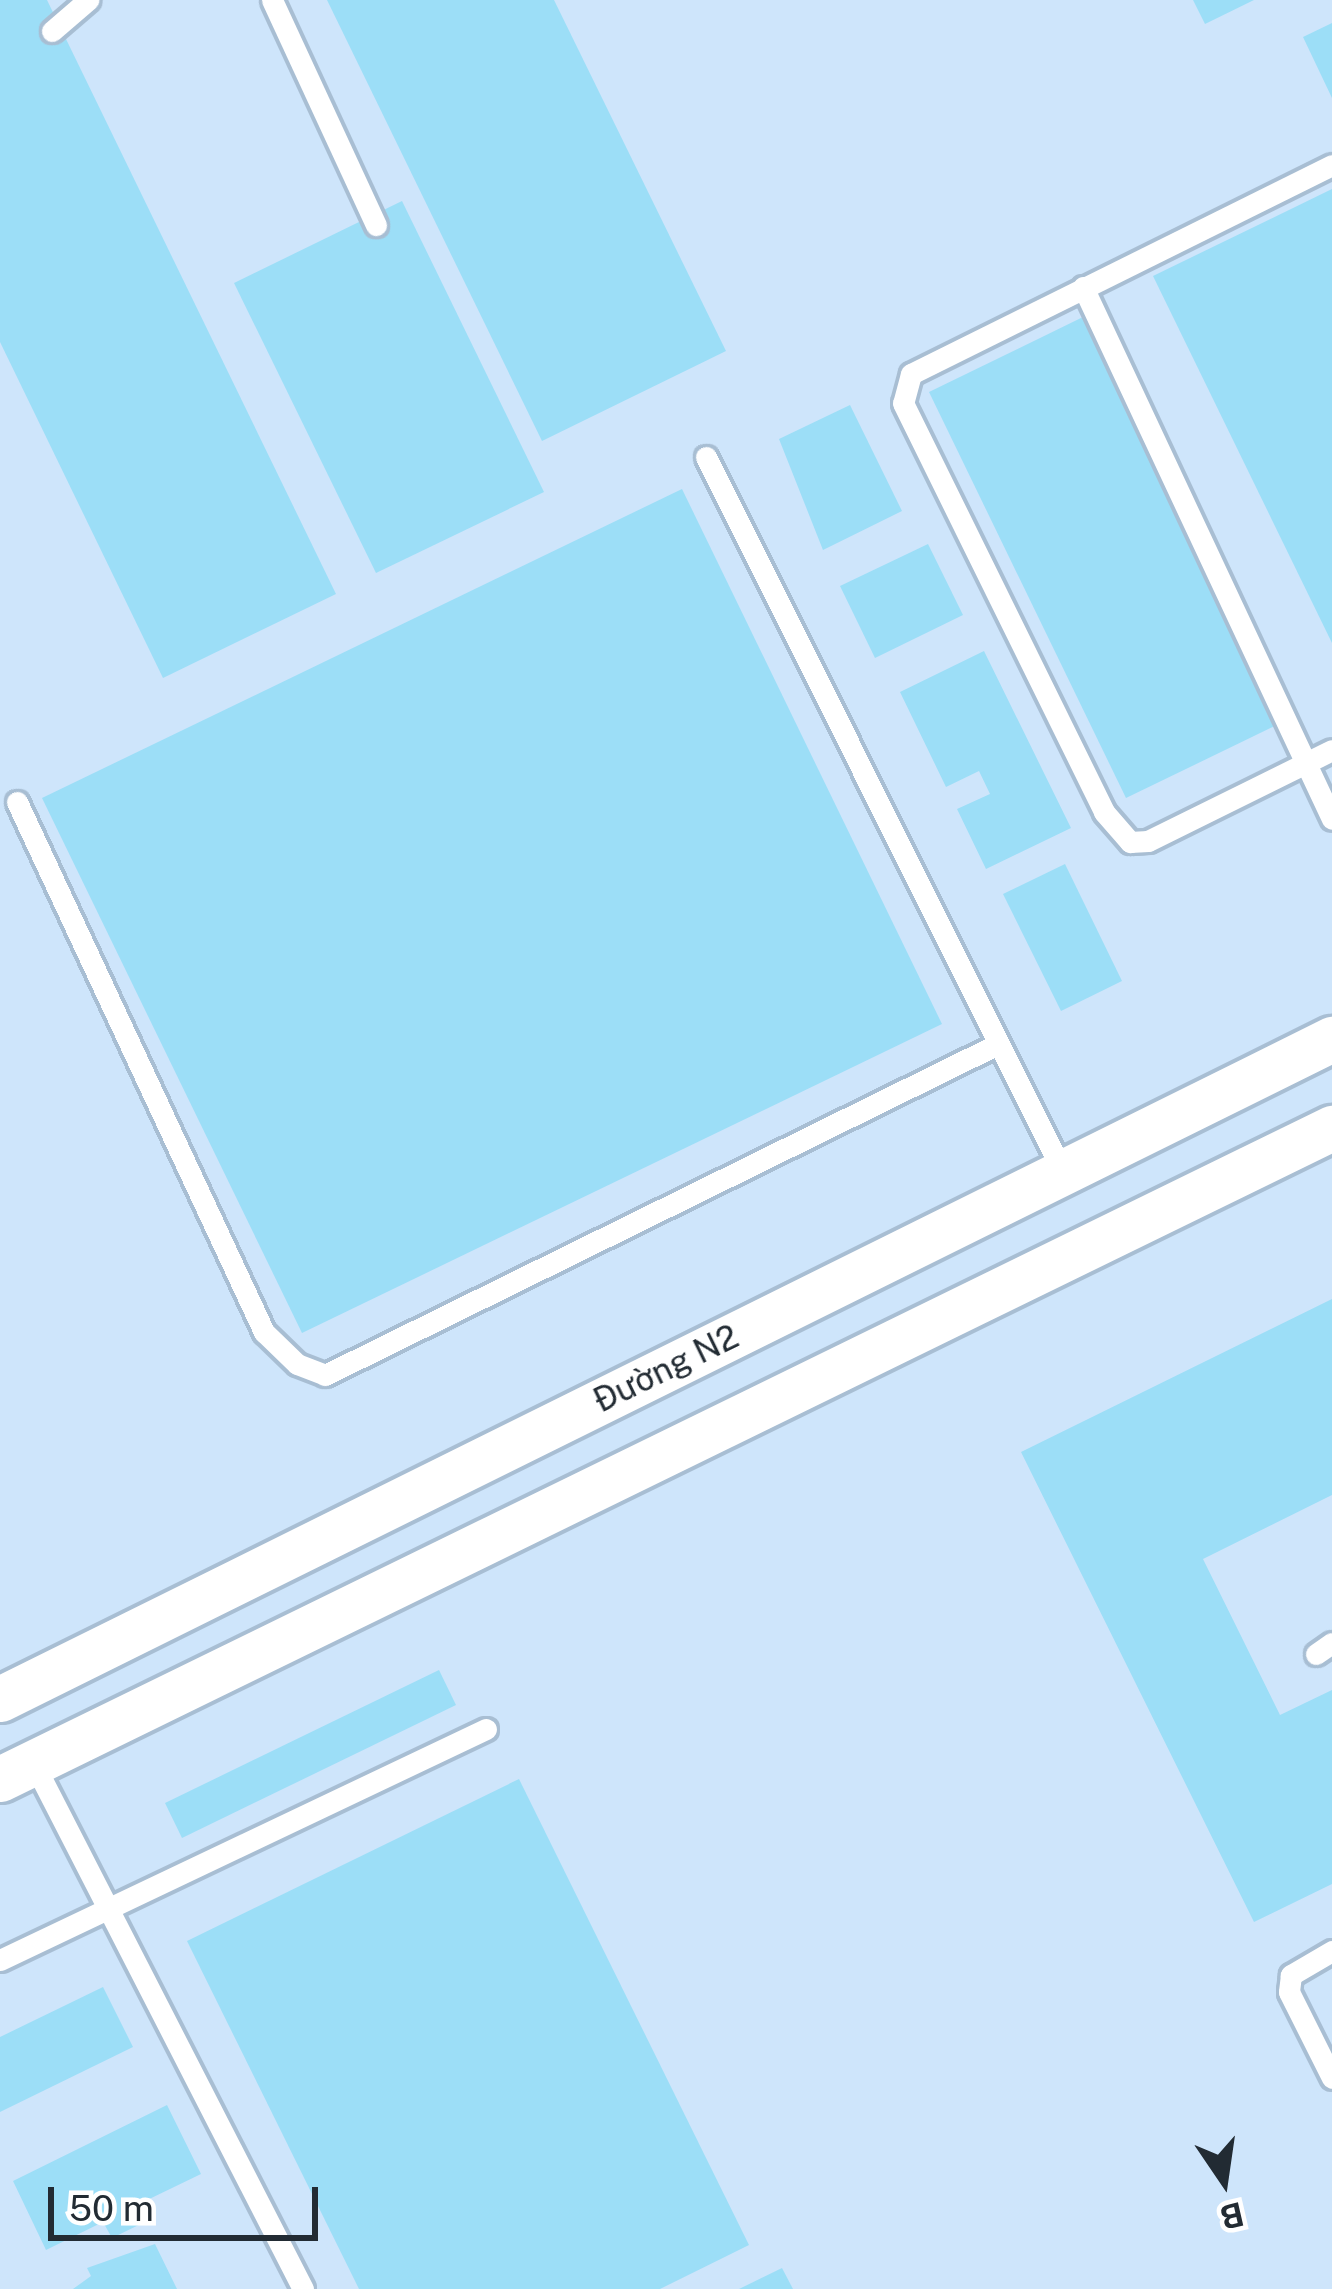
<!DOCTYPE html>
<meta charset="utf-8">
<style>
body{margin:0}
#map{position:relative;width:1332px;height:2289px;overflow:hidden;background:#e3f1fe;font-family:"Public Sans",sans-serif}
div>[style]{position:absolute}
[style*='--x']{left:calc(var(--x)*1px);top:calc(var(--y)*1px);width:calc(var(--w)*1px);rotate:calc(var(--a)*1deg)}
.built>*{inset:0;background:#cee5fb}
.building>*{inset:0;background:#9cdef7}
.roads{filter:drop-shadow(3px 0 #a8bed3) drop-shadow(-3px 0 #a8bed3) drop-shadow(0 3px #a8bed3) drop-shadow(0 -3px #a8bed3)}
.service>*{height:21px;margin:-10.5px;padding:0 10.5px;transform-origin:10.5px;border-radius:10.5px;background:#fff}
.minor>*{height:45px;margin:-22.5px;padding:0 22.5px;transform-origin:22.5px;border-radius:22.5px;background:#fff}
span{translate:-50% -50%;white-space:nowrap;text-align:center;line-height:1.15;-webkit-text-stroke:9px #fff;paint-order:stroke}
.street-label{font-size:33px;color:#222b33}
.north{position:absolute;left:1164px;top:2121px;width:120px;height:120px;-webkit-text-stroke:9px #fff;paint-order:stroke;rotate:167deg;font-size:33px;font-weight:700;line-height:48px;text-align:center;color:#222b33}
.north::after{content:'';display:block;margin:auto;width:42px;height:54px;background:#222b33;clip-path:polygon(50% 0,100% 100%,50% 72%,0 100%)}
.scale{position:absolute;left:48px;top:2187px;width:270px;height:54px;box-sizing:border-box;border:6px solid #222b33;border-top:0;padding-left:15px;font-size:36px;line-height:42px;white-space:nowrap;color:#222b33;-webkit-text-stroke:9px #fff;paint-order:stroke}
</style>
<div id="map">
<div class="built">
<i style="clip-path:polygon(0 0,1332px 0,1332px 2289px,0 2289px)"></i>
</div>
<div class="building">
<i style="clip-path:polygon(0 0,47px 0,336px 594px,163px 678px,0 342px)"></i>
<i style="clip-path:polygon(327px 0,554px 0,726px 351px,542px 441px)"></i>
<i style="clip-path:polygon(1193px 0,1254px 0,1205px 24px)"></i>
<i style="clip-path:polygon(1332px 23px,1332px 98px,1303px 37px)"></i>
<i style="clip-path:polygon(1332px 189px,1332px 643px,1153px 276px)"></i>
<i style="clip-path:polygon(402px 201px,544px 492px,376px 573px,234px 283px)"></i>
<i style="clip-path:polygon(1083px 317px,1281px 723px,1126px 798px,929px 392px)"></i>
<i style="clip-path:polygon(850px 405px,902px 511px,823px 550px,779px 439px)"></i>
<i style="clip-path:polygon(682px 489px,942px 1024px,302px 1333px,42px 798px)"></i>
<i style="clip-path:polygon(928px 544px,963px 615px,875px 658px,840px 586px)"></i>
<i style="clip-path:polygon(984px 651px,1071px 828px,986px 869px,957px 809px,990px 794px,979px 771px,946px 787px,900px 692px)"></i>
<i style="clip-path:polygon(1065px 864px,1122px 981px,1061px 1011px,1003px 894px)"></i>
<i style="clip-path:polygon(1332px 1299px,1332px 1495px,1203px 1559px,1280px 1715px,1332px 1690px,1332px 1884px,1254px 1922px,1021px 1452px)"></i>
<i style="clip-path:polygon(439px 1670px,456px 1705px,182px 1838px,165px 1803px)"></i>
<i style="clip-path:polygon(519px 1779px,749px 2245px,660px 2289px,359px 2289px,187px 1941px)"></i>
<i style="clip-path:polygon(103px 1987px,133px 2047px,0 2112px,0 2037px)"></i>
<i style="clip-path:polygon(167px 2105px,201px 2174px,141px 2203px,149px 2220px,112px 2238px,103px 2222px,46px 2250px,13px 2181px)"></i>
<i style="clip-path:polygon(155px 2244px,177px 2289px,73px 2289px,91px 2276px,87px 2268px)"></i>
<i style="clip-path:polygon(782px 2268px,793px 2289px,739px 2289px)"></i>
</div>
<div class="roads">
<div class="service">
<i style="--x:272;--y:0;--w:248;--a:65.2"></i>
<i style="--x:52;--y:31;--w:48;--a:-40.7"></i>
<i style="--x:1332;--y:165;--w:470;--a:153.6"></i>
<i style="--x:911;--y:374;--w:30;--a:105"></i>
<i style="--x:903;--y:403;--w:456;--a:63.8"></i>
<i style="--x:1104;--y:812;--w:40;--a:49"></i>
<i style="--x:1130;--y:842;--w:18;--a:-3"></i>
<i style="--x:1148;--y:841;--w:205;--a:-26.3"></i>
<i style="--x:1083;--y:287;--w:587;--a:64.92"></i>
<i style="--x:706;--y:457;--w:799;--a:63.47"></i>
<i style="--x:17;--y:802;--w:585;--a:65.01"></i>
<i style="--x:264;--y:1332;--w:46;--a:44.1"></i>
<i style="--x:297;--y:1364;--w:30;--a:21"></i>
<i style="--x:325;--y:1375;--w:750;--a:-26.19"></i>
<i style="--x:1316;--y:1654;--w:19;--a:-35"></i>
<i style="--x:33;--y:1762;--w:592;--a:62.87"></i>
<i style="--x:1332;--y:1951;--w:48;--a:149.7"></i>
<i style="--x:1291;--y:1975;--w:17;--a:97"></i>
<i style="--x:1289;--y:1992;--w:96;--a:63.4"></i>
<i style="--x:0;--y:1960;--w:538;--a:-25.42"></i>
</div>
<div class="minor">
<i style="--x:0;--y:1699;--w:1487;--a:-26.36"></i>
<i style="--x:0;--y:1779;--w:1483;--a:-26.05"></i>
</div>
</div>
<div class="street-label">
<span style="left:666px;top:1369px;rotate:-26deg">Đường N2</span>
</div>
<div class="north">B</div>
<div class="scale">50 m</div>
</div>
